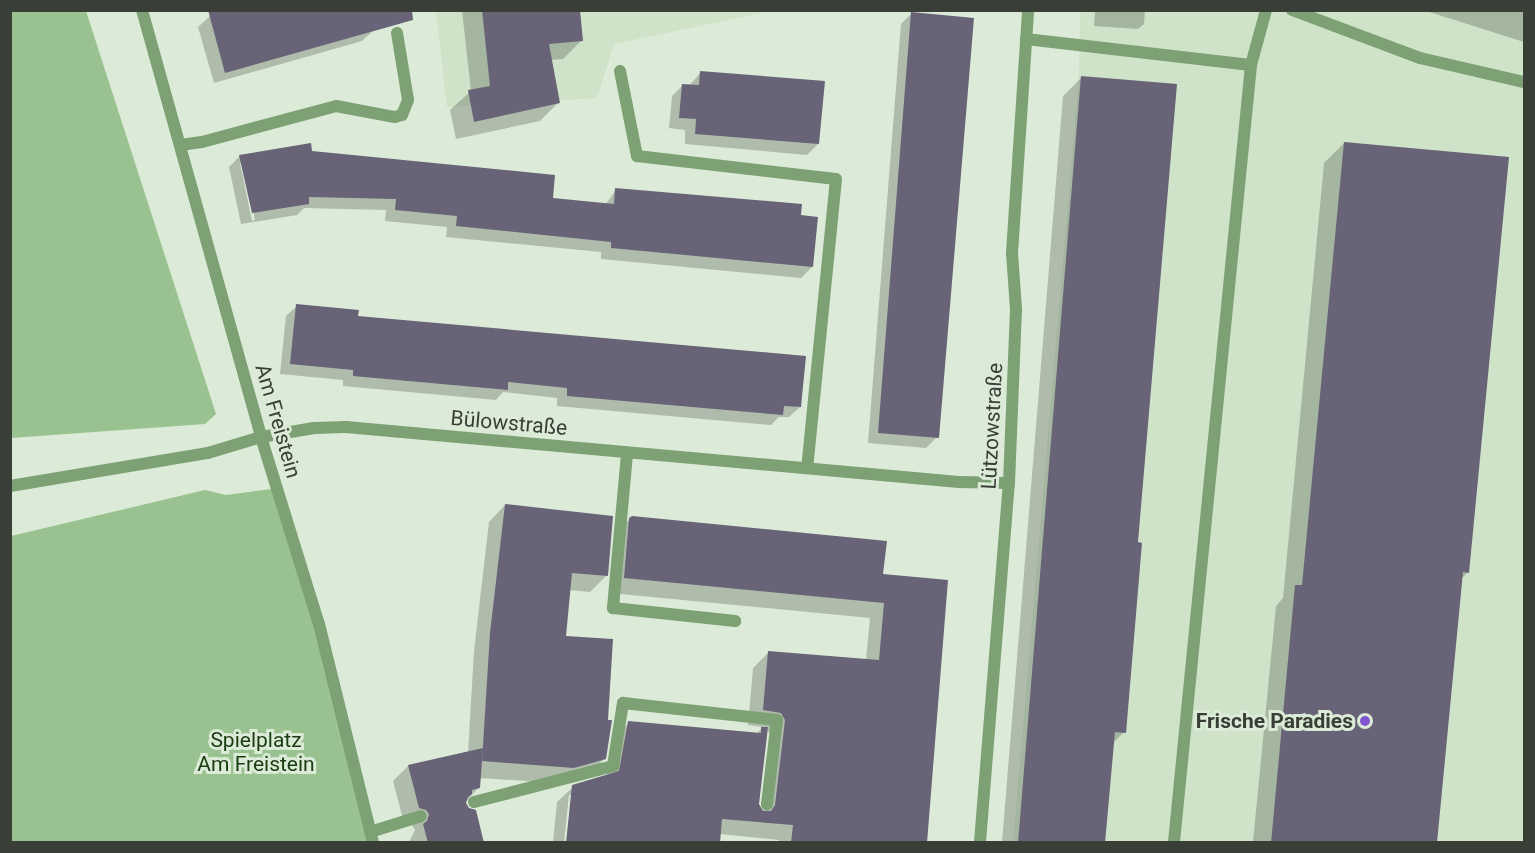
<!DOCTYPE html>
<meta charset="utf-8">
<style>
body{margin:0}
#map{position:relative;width:1535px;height:853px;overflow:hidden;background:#dbebd7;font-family:Roboto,sans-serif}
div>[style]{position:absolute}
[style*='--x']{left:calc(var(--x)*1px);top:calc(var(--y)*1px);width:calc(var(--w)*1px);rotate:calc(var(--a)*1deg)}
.built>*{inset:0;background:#cee3c8}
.green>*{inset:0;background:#9ac290}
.shadow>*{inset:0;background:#0003}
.building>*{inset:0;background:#686377}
.service>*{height:12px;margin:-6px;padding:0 6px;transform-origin:6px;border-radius:6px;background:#7da074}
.minor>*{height:12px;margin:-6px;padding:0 6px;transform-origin:6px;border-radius:6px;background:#7da074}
.dots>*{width:16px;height:16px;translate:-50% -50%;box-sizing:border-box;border:3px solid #dbebd7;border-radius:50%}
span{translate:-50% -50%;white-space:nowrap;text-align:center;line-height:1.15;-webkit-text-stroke:6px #dbebd7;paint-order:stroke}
.street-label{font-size:21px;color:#393f37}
.poi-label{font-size:21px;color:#393f37;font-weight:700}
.right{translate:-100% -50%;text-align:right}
.park-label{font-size:21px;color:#193b10}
.frame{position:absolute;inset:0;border:12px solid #393f37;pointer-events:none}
</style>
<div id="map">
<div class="built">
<i style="clip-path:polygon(436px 11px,771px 11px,614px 44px,597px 98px,447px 107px)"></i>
<i style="clip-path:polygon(1080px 11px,1524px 11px,1524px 842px,1013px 842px,1079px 76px)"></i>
</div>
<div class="green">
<i style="clip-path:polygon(11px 10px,86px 11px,216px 414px,205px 424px,11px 438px)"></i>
<i style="clip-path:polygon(272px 489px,317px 635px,369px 842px,11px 842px,11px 536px,205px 490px,226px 495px)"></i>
</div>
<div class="shadow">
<i style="clip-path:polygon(229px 10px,374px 30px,362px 41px,214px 83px,198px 27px,210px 16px)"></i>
<i style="clip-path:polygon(462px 10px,579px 10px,582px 40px,563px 59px,551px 60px,559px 102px,540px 121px,456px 139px,450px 110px,471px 91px)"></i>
<i style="clip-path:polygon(1095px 10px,1145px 10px,1144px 24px,1138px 29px,1094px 26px)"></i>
<i style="clip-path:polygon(1423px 10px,1524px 10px,1524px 42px)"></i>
<i style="clip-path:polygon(911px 14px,937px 437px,926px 448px,868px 443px,901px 24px)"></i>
<i style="clip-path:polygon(701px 72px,818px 144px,807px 155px,685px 144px,685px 130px,669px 128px,672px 96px,683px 85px,689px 86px)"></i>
<i style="clip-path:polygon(1081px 78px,1136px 544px,1124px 732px,1112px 744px,1103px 842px,1002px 842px,1063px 96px)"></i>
<i style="clip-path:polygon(1344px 143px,1468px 572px,1460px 580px,1436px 842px,1253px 842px,1276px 606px,1283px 598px,1324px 163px)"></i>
<i style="clip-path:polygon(evenodd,310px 153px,552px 200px,605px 205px,616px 190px,799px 217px,812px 267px,801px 278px,601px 259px,601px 252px,446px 237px,447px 227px,385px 221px,386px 210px,304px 208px,297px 215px,241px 224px,229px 167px,240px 156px,310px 153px,240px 163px,243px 163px,255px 220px,252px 221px,240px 163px)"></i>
<i style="clip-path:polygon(297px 306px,357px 317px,800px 407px,789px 417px,779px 417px,771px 425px,557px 406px,557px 398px,503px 392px,496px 400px,343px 386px,343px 380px,280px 374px,286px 316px)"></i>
<i style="clip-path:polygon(505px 505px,606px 576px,590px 592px,569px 590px,564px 638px,604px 759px,588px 775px,557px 783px,479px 778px,479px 787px,464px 804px,483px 842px,409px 842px,415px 830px,411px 824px,404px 823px,393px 781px,408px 766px,468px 753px,474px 651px,489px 522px)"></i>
<i style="clip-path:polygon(evenodd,630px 519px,882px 576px,925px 842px,778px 842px,779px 840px,719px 834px,572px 795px,569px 795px,564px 842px,553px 842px,557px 802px,573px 787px,607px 776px,614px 738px,629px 723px,756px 734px,763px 727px,748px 725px,753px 668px,768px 653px,866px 660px,870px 618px,610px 593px,615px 535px,630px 519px,766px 727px,771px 736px,762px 814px,757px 803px,766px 727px)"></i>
</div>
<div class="building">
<i style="clip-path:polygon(208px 10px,412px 10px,413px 20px,225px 73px)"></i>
<i style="clip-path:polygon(482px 10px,580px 10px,583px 41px,549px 44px,560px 103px,474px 122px,468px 90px,490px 86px)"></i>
<i style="clip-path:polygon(911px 12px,974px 18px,939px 438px,878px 433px)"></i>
<i style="clip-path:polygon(700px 71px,825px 81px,819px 144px,695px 134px,696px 119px,679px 118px,682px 84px,699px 85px)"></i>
<i style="clip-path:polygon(1081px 76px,1177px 84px,1138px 542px,1142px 543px,1126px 733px,1115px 732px,1105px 843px,1018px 843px)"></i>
<i style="clip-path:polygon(1344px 142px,1509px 157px,1469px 573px,1463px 572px,1437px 843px,1271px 843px,1295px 585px,1302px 585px)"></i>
<i style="clip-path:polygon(311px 143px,312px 151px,555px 175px,553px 198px,614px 204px,615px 188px,802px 204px,801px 215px,818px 217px,813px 267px,611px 248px,611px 242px,456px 226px,457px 216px,395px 210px,396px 199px,309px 197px,309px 204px,252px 213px,239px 155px)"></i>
<i style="clip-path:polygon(296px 304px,359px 310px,358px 316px,806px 356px,801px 407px,784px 406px,783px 415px,749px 412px,567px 396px,567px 388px,508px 382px,508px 390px,353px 376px,353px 370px,290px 364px)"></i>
<i style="clip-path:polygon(505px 504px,613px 516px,608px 576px,572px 573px,566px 636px,613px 639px,608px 720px,612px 720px,606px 759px,574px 768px,482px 761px,490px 633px)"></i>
<i style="clip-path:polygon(632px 516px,887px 541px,883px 574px,948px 580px,927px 843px,791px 843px,793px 825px,722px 819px,720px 843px,566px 843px,572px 785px,619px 771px,628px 721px,761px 733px,761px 727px,768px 727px,759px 804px,763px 811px,771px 811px,775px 805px,785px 720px,781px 713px,763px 710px,768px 651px,879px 660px,884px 603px,624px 578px,629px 518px)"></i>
<i style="clip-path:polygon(483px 748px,480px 788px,472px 790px,472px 794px,468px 797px,466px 803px,469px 808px,476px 810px,484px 843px,428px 843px,423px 824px,427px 821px,429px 814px,426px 810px,419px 808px,408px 765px)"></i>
</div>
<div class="service">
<i style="--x:1292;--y:10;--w:137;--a:20.6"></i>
<i style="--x:1420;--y:58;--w:107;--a:13"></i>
<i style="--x:1026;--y:39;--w:226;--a:6.6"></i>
<i style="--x:620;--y:71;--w:87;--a:78.7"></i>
<i style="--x:637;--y:156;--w:200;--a:6.6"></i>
<i style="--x:836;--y:179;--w:290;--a:95.7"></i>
<i style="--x:180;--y:145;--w:22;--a:-8"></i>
<i style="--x:202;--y:142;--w:139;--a:-15"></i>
<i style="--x:336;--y:106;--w:60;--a:10.6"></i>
<i style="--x:395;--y:117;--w:7;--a:-16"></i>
<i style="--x:402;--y:115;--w:16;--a:-68"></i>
<i style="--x:408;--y:100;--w:68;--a:-99.3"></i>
<i style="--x:627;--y:454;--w:155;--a:95.2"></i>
<i style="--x:613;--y:608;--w:123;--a:6.1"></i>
<i style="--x:474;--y:802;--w:144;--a:-14.5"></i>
<i style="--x:613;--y:766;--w:64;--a:-81"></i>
<i style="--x:623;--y:703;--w:155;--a:6.3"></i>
<i style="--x:777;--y:720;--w:85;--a:96.8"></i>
<i style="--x:370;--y:832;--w:53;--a:-17.4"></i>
<i style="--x:1174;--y:842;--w:781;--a:-84.34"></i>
<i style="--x:1251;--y:65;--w:57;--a:-74.7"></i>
</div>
<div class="minor">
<i style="--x:142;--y:10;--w:443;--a:74.4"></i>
<i style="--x:261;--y:437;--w:196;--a:72.8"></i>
<i style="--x:319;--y:624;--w:225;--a:76.1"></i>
<i style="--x:10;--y:486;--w:201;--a:-9.5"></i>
<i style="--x:208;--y:453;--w:55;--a:-16.8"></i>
<i style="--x:261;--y:437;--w:54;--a:-9.6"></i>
<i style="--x:314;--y:428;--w:32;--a:-2"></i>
<i style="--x:346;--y:427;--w:615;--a:5.13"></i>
<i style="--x:959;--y:482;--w:50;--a:1.1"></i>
<i style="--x:980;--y:842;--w:360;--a:-85.4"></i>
<i style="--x:1009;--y:483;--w:174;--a:-87.7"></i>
<i style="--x:1016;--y:309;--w:56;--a:-94.1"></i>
<i style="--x:1012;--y:253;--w:244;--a:-86.2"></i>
</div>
<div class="dots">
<i style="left:1365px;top:721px;background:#8155cf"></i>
</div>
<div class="street-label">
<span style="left:278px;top:421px;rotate:74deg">Am Freistein</span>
<span style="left:509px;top:423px;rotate:5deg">Bülowstraße</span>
<span style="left:992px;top:426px;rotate:-87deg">Lützowstraße</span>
</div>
<div class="poi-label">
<span class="right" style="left:1353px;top:721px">Frische Paradies</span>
</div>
<div class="park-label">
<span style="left:256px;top:752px">Spielplatz<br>Am Freistein</span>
</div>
<div class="frame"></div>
</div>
